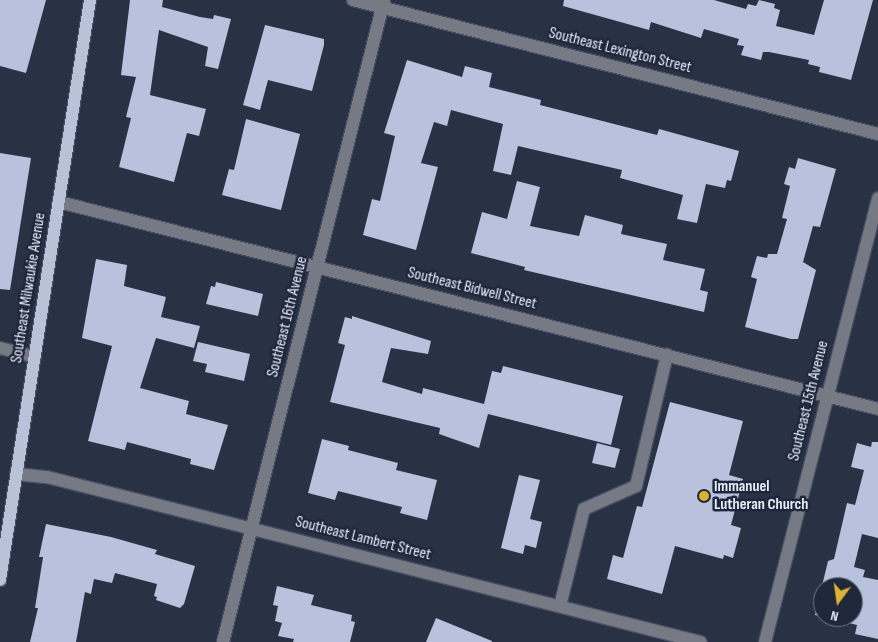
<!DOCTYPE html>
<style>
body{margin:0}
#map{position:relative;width:878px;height:642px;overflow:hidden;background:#293145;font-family:"Sofia Sans Condensed",sans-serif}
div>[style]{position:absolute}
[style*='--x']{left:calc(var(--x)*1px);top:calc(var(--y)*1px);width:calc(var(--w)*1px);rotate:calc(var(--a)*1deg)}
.building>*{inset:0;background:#b8c2dc}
.roads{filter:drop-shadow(1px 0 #484f62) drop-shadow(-1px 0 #484f62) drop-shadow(0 1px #484f62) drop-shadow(0 -1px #484f62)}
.minor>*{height:12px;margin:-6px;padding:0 6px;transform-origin:6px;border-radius:6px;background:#767a85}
.major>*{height:12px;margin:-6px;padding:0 6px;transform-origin:6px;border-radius:6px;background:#b9c2d8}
.dots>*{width:14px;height:14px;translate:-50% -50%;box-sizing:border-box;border:2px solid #1f273b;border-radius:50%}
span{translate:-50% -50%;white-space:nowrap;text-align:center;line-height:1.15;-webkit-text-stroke:5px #1f273b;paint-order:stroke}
.street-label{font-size:16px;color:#e8edfb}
.poi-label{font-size:16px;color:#e8edfb;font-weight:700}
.left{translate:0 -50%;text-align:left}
.north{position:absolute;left:813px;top:577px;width:50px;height:50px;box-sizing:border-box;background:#1f273b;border:1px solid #6f7688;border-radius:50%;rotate:194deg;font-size:14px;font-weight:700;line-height:20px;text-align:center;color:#e8edfb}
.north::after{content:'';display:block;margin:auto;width:18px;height:22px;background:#ddb233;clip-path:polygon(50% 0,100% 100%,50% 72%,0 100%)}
</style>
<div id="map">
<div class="building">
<i style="clip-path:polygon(0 0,46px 0,26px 73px,0 66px)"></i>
<i style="clip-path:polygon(130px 0,163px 0,162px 7px,200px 17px,213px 19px,214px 15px,231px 19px,218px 69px,205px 66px,208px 47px,159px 30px,150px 95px,206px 109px,199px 136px,187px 133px,174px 182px,119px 167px,131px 118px,126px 117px,136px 77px,121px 75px)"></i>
<i style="clip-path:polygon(564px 0,714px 0,746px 9px,748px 4px,756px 6px,759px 0,775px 4px,774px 8px,780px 10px,776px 26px,814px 35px,824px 0,873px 0,851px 80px,819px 72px,820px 67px,808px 64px,809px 60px,769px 52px,763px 52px,761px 60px,741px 55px,744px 46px,737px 45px,739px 39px,704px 29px,701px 38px,651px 22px,649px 30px,563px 6px)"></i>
<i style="clip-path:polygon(265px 25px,324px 39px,324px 45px,312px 91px,268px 80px,260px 110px,243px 105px)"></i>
<i style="clip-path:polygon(407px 60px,462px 77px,465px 66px,492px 73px,489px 87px,541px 100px,540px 105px,657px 135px,659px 129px,739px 151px,731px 181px,727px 180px,725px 188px,706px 184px,697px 223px,677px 219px,683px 195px,620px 178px,622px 170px,518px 146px,511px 175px,493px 171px,503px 124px,451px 110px,447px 126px,434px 122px,421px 163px,438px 167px,416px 250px,363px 235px,372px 199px,380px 201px,395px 136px,384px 133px)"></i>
<i style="clip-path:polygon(246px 119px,300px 134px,281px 210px,222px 195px,229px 169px,234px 170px)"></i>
<i style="clip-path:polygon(0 153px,31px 158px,10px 290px,0 289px)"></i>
<i style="clip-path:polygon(798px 158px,836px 169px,820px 227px,813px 226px,803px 262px,816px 270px,798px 339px,791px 339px,745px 327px,757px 279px,751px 277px,757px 256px,767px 258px,768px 254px,777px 254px,787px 219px,782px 218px,790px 186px,784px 184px,789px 167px,795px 169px)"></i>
<i style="clip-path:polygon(517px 181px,540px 187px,530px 226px,579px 236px,585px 215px,623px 225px,621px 234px,667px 244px,663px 260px,705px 269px,700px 290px,708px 292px,704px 312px,524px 270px,525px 267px,471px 253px,482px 212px,507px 219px)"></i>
<i style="clip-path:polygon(96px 259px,127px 265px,124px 286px,166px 297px,161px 317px,200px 326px,194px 348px,156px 338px,140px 388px,189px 401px,186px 414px,228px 425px,214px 470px,190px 464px,191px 459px,127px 442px,125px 450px,88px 441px,112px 346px,82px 338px)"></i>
<i style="clip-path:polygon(216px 282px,263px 294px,258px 316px,206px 304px,211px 286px,215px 287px)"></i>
<i style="clip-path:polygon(352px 316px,431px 341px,428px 354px,391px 348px,382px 382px,422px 394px,423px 388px,484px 404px,492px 371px,501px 373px,503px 366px,623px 396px,611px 445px,488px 414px,479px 448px,439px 434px,440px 428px,330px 402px,345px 345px,338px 343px,345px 317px,352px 319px)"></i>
<i style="clip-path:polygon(198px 342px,250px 354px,244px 381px,205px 372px,207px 364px,193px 361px)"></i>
<i style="clip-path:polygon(670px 402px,743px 421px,729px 475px,743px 479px,731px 525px,741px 528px,733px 558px,724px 555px,723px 559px,675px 546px,662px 594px,607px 579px,613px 555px,623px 558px,637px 506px,642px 507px)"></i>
<i style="clip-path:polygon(322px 439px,349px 446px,348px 450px,398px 463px,396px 470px,437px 480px,427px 520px,400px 513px,402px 507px,338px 491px,335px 500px,308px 493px)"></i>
<i style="clip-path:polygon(872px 442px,878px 442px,878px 538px,862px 534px,854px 567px,865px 570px,863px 577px,878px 580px,878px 639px,855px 634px,857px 625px,824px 617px,853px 617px,853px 587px,823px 587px,823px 617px,815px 615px,828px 561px,834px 559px,847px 503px,855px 505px,864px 470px,851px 467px,857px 443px,871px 447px)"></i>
<i style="clip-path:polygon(597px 443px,620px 449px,615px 468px,592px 463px)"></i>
<i style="clip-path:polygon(519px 475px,540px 480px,530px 519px,542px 522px,536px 548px,525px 545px,523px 554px,501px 548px)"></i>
<i style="clip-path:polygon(46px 524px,111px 537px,157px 550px,155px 554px,195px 566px,184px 604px,180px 608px,156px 600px,157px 597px,154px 596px,157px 584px,115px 573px,112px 583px,94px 579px,91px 594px,85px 592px,76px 642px,30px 642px,38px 608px,35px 608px,43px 557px,39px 557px)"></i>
<i style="clip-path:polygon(277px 586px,314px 595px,311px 605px,352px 615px,351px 621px,355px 622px,350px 642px,293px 642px,294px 639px,278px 636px,282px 623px,275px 621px,278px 606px,273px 605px)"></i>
<i style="clip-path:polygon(436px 618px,492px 641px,492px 642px,426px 642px)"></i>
</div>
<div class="roads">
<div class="minor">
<i style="--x:353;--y:0;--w:542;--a:14.32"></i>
<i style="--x:59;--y:202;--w:845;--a:14.18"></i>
<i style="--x:0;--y:348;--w:36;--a:14"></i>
<i style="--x:16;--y:474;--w:31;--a:6"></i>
<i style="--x:47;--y:477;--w:674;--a:14.18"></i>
<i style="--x:560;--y:606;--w:100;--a:-76.1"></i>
<i style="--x:584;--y:509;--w:57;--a:-23.9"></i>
<i style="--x:636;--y:486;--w:135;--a:-76.7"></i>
<i style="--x:223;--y:642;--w:662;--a:-75.92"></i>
<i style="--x:765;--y:642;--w:458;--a:-75.7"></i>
</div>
<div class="major">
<i style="--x:0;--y:580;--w:587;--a:-81.18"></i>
</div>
</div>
<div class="dots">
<i style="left:704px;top:496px;background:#ddb233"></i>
</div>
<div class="street-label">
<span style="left:620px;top:51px;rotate:14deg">Southeast Lexington Street</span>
<span style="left:29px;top:288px;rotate:-81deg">Southeast Milwaukie Avenue</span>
<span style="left:472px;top:289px;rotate:14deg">Southeast Bidwell Street</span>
<span style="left:288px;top:317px;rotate:-76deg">Southeast 16th Avenue</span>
<span style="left:809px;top:401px;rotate:-76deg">Southeast 15th Avenue</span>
<span style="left:363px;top:539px;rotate:14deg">Southeast Lambert Street</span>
</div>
<div class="poi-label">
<span class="left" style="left:714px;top:496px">Immanuel<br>Lutheran Church</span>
</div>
<div class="north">N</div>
</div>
